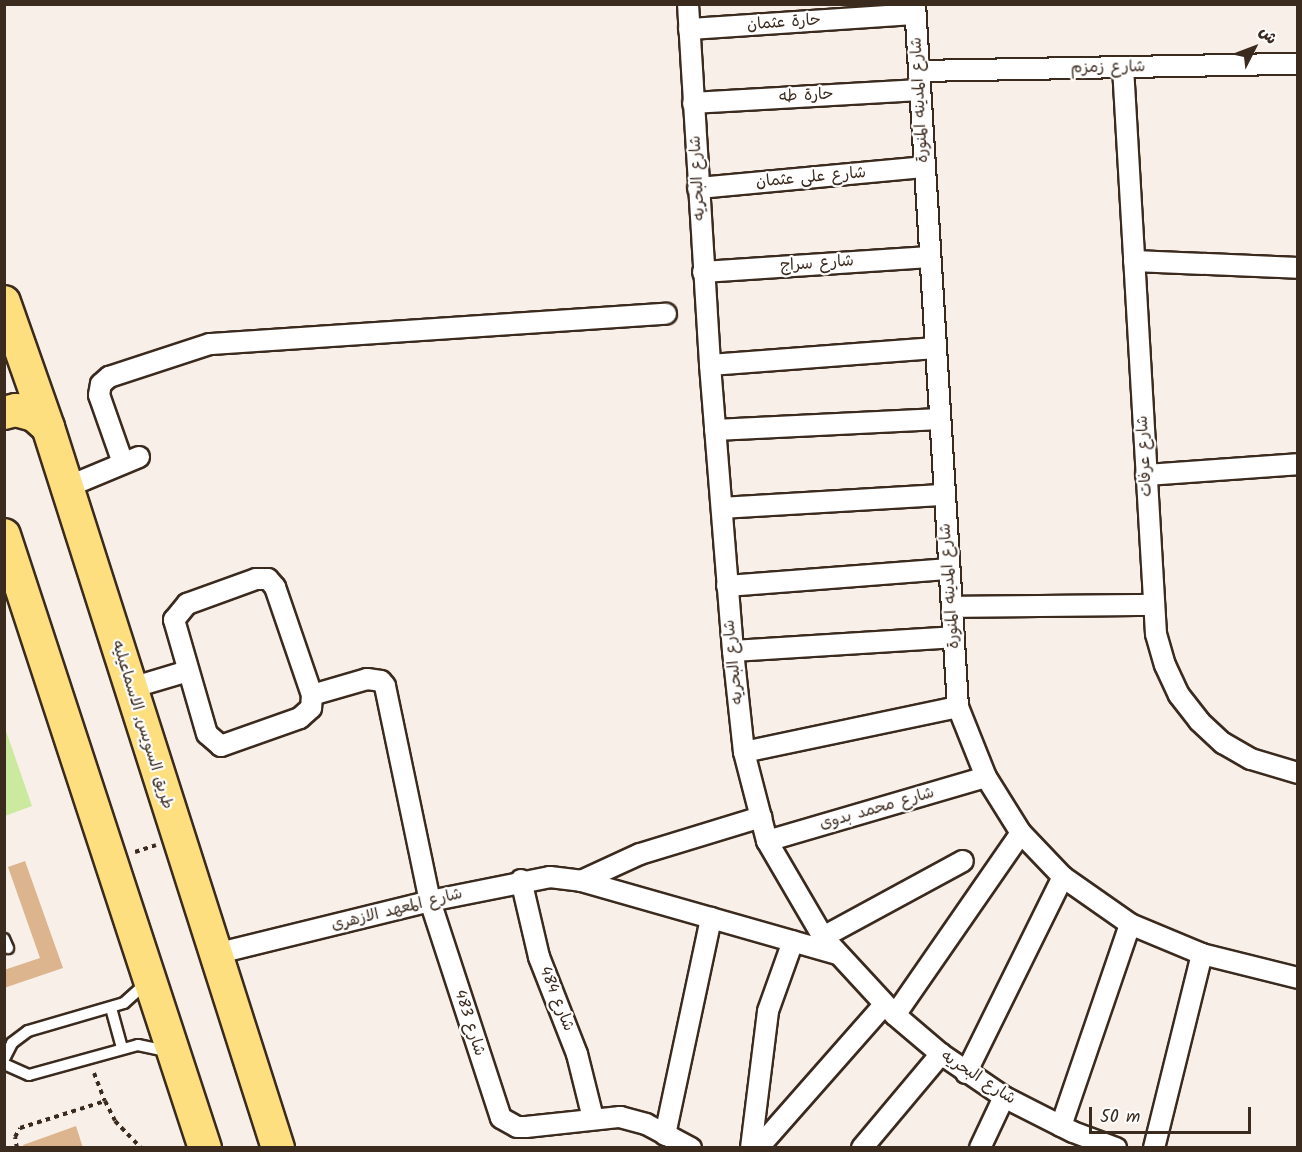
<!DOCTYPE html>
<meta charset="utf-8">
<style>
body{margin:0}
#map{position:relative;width:1302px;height:1152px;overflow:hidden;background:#f8f0e8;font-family:Kalam,"Playpen Sans Arabic",sans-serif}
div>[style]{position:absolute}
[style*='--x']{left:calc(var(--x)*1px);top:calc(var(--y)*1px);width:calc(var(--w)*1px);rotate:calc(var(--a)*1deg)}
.green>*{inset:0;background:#cce9a0}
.building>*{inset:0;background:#dcb48d}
.path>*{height:4px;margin-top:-2px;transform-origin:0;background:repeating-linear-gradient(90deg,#3b2a1e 0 4.5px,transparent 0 9px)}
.roads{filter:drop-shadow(2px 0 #3b2a1e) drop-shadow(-2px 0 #3b2a1e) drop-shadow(0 2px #3b2a1e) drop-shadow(0 -2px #3b2a1e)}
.lane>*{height:10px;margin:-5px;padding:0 5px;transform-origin:5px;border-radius:5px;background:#fff}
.street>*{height:20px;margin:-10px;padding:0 10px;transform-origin:10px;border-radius:10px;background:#fff}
.primary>*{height:32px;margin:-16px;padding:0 16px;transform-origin:16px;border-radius:16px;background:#fddf80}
span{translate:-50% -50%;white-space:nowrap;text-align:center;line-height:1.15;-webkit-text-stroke:4.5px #fff;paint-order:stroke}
.street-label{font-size:16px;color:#3b2a1e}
.frame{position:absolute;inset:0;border:6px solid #3b2a1e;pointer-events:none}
.north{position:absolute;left:1224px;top:18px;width:60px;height:60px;-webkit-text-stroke:4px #fff;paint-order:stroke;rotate:48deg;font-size:16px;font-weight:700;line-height:24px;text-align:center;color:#3b2a1e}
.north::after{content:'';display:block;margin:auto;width:21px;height:27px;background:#3b2a1e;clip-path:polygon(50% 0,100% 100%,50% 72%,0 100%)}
.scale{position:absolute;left:1089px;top:1107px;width:162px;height:27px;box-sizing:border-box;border:3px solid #3b2a1e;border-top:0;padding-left:8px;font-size:18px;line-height:21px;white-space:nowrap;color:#3b2a1e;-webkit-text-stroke:4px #fff;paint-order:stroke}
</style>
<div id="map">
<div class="green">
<i style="clip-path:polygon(4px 725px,32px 806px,5px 816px,4px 816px)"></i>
</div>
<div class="building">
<i style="clip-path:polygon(25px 861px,63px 968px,4px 988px,4px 970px,40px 958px,8px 867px)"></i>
<i style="clip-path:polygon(76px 1126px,83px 1148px,24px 1148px,23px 1145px)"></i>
</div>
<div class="path">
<i style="--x:135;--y:852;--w:22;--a:-18"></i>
<i style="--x:94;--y:1073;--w:30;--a:69"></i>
<i style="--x:17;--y:1148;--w:11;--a:-100"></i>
<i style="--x:15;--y:1137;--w:10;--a:-61"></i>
<i style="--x:20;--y:1128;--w:89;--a:-17.6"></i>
<i style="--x:105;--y:1101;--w:22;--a:63"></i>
<i style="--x:115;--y:1121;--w:37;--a:46"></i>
</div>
<div class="roads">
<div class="lane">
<i style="--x:4;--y:939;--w:10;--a:66"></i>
<i style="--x:111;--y:1008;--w:41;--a:74.6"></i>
<i style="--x:4;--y:1059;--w:18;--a:-63"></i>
<i style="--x:12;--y:1043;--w:20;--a:-37"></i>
<i style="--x:28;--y:1031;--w:100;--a:-16.3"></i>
<i style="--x:124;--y:1003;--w:31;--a:-42"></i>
<i style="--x:4;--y:1064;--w:27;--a:24"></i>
<i style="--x:29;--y:1075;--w:113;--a:-15.4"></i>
<i style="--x:138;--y:1045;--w:30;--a:12"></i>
</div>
<div class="street">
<i style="--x:688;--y:4;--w:362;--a:86.5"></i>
<i style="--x:710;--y:365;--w:287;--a:85.4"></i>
<i style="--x:733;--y:651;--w:102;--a:83.8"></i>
<i style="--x:744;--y:752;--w:92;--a:75.5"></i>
<i style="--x:767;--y:841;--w:111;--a:59.7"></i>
<i style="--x:823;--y:937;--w:106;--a:47.3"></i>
<i style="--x:895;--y:1015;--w:60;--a:40.3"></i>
<i style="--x:941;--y:1054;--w:76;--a:34.3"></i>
<i style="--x:1004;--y:1097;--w:77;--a:26.9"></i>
<i style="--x:1073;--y:1132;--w:46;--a:20.4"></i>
<i style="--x:915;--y:4;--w:704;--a:86.5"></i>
<i style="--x:958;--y:707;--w:75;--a:68.2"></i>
<i style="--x:986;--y:777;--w:66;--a:58"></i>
<i style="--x:1021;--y:833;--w:61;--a:46.3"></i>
<i style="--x:1063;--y:877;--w:82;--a:35"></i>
<i style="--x:1130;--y:924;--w:78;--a:22.6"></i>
<i style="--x:1202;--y:954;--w:99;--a:14"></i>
<i style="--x:689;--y:29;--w:226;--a:-3.8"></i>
<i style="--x:1123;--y:67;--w:568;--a:86.67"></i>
<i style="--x:1156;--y:634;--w:32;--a:74"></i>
<i style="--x:1165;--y:665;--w:33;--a:65"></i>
<i style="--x:1179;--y:695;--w:33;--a:52"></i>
<i style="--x:1199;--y:721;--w:33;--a:43"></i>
<i style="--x:1223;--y:743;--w:32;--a:30"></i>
<i style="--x:1251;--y:759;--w:49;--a:16.6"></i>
<i style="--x:919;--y:71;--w:379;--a:-1.1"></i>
<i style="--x:693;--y:103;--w:226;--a:-3.3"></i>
<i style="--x:698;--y:188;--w:227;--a:-5.3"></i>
<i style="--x:1134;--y:261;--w:164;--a:2.4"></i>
<i style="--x:703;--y:272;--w:227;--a:-3.8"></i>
<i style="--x:710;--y:365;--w:226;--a:-4.3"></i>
<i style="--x:715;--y:430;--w:225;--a:-2.8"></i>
<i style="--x:123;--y:463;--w:72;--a:-109.4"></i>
<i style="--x:99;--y:395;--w:11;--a:-80"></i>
<i style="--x:101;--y:384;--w:11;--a:-41"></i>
<i style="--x:109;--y:377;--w:106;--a:-18.1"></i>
<i style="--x:210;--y:344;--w:457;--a:-3.8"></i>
<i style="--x:1146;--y:475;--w:152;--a:-4.1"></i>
<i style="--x:67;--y:487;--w:78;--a:-22.6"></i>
<i style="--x:722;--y:508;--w:222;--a:-3.4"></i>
<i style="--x:256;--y:579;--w:12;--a:0"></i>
<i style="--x:268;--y:579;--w:11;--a:49"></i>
<i style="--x:275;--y:587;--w:114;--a:71.1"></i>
<i style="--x:312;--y:695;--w:13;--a:94"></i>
<i style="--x:311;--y:708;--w:15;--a:138"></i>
<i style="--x:300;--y:718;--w:84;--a:160.5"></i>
<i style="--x:221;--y:746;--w:18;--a:-139"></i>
<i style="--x:207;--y:734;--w:119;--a:-106.1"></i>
<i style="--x:174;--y:620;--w:21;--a:-51"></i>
<i style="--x:187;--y:604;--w:73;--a:-19.9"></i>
<i style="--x:727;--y:586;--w:223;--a:-4.4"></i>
<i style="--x:952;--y:607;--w:200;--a:-0.6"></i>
<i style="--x:733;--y:651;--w:220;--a:-3.6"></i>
<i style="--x:131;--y:688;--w:59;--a:-16.6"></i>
<i style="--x:312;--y:695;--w:57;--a:-16.2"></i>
<i style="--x:367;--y:679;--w:14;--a:8"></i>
<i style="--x:381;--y:681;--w:6;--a:51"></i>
<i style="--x:385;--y:686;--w:220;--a:78.2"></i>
<i style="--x:430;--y:901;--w:228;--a:71.9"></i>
<i style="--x:501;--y:1118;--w:18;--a:29"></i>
<i style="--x:517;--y:1127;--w:9;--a:0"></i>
<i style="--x:526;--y:1127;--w:95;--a:-6.1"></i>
<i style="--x:620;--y:1117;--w:27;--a:15"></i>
<i style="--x:646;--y:1124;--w:51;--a:28.1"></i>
<i style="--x:744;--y:752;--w:219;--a:-11.9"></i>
<i style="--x:767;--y:841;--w:228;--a:-16.3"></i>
<i style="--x:521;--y:880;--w:79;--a:76.8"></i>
<i style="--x:539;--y:957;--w:104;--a:68.6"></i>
<i style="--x:577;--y:1054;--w:66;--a:76"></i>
<i style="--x:581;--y:881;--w:65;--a:-24.6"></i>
<i style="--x:640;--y:854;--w:127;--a:-17"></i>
<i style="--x:823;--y:937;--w:159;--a:-28.5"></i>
<i style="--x:215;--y:954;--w:221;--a:-13.8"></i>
<i style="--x:430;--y:901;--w:122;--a:-11.3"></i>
<i style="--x:550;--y:877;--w:31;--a:7"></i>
<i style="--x:581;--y:881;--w:267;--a:15.9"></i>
<i style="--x:895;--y:1015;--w:221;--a:-55.3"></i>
<i style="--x:966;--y:1073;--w:219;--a:-63.7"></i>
<i style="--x:1061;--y:1126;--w:213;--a:-71.1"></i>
<i style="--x:665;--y:1135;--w:222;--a:-78"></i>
<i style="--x:751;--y:1148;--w:138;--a:-82.9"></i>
<i style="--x:768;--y:1011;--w:74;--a:-70.3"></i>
<i style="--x:758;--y:1148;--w:191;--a:-48.6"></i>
<i style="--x:862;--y:1148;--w:123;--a:-50"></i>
<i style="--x:980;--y:1148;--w:56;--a:-64.8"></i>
<i style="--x:1154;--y:1148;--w:200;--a:-76.1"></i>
</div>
<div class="primary">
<i style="--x:4;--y:302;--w:133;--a:70.6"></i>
<i style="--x:48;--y:427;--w:757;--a:72.31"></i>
<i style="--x:4;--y:413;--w:12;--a:-14"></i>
<i style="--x:16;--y:410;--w:19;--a:16"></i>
<i style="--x:34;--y:415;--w:18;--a:41"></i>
<i style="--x:4;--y:535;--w:645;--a:71.85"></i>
</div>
</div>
<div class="street-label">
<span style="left:784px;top:23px;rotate:-4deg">حارة عثمان</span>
<span style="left:1108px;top:68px;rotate:-1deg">شارع زمزم</span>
<span style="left:806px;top:96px;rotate:-3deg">حارة طه</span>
<span style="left:920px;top:100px;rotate:-93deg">شارع المدينه المنورة</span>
<span style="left:698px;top:178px;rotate:-93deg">شارع البحريه</span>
<span style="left:811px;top:178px;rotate:-5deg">شارع على عثمان</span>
<span style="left:817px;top:264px;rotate:-4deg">شارع سراج</span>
<span style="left:1145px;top:456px;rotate:-93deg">شارع عرفات</span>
<span style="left:950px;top:586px;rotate:-94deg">شارع المدينه المنورة</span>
<span style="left:734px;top:662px;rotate:-96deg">شارع البحريه</span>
<span style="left:142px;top:725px;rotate:73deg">طريق السويس, الاسماعيليه</span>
<span style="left:877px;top:809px;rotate:-16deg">شارع محمد بدوى</span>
<span style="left:397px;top:910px;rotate:-14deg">شارع المعهد الازهرى</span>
<span style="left:556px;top:999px;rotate:68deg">شارع 484</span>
<span style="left:469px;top:1023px;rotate:72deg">شارع 483</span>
<span style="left:978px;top:1078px;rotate:33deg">شارع البحريه</span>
</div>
<div class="frame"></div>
<div class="north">ش</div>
<div class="scale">50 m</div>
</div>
